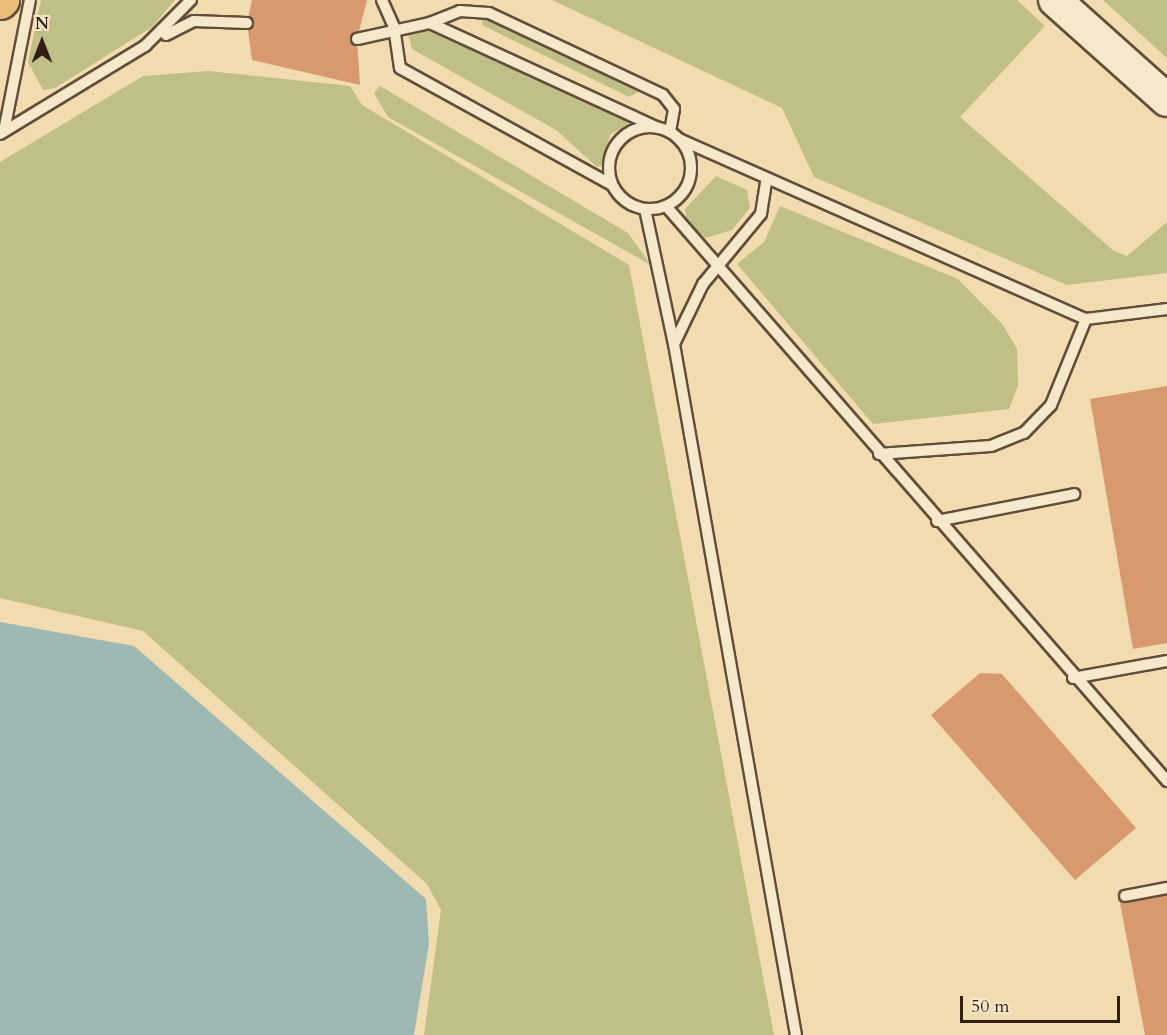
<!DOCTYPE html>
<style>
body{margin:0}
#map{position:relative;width:1167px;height:1035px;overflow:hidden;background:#f1dcaf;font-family:Cardo,serif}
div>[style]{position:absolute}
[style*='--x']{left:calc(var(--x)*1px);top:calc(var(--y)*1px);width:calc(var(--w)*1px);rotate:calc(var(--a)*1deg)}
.green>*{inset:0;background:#c0bf87}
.water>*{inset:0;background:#9eb9b4}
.building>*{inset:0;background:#d9996e}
.roads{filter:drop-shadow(2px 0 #614e3a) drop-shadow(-2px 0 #614e3a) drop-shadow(0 2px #614e3a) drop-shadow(0 -2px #614e3a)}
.lane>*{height:10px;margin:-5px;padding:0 5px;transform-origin:5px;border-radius:5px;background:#f6e8cb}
.lane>.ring{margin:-5px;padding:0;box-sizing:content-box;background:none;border:10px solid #f6e8cb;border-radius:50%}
.secondary>*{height:32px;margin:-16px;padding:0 16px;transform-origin:16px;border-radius:16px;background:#f6e8cb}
.highway>*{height:33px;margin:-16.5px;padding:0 16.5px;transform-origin:16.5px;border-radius:16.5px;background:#e8be78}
span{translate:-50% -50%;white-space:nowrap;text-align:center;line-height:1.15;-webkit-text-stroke:6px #f6e8cb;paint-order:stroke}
.north{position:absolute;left:12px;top:12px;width:60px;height:60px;-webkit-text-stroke:4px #f6e8cb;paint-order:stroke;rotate:0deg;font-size:16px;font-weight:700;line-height:24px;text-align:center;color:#311f13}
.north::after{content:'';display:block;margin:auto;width:21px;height:27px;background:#311f13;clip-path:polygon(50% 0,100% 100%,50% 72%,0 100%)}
.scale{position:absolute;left:960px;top:996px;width:160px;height:27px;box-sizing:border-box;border:3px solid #311f13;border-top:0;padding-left:8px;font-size:18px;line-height:21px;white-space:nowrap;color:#311f13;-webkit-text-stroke:4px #f6e8cb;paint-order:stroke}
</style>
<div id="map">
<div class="green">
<i style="clip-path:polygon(41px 0,175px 0,152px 27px,55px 88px,43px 90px,28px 62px)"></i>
<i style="clip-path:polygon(552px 0,1017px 0,1045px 26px,960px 117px,1114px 251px,1127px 256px,1167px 222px,1167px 273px,1067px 285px,814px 177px,782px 108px)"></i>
<i style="clip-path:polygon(1103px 0,1167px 0,1167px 58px)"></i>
<i style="clip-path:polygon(489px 18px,638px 92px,629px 97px,482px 25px,482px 18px)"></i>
<i style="clip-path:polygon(424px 29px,628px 119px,628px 124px,610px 135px,602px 166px,597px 167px,556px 130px,412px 49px,408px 34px)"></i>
<i style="clip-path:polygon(208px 71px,350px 86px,362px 105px,629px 265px,774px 1035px,424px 1035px,441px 910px,427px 884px,143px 631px,0 598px,0 162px,143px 76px)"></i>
<i style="clip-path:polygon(380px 86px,628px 233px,651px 265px,388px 117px,374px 93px)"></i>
<i style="clip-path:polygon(716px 176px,747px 190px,750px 208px,732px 230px,706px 238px,687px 224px,685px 209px)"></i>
<i style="clip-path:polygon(780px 206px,958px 279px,1003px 325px,1017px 349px,1018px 386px,1009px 409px,873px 424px,737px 264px,764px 242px)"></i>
</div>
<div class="water">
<i style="clip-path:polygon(0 622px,134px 646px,426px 899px,429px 944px,414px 1035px,0 1035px)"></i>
</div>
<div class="building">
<i style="clip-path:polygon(252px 0,367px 0,357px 39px,360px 85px,252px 60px,247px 23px)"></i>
<i style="clip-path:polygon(1167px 386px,1167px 643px,1133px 649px,1090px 399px)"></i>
<i style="clip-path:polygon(980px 673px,1002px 674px,1136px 828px,1075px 880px,931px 715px)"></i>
<i style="clip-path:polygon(1167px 894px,1167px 1035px,1145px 1035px,1120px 903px)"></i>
</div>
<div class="roads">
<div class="lane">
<i style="--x:382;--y:0;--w:30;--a:66"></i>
<i style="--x:394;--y:27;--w:41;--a:81.7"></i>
<i style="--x:400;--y:68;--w:242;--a:28.9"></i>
<i style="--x:430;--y:23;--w:32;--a:-22"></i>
<i style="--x:460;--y:11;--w:29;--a:4"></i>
<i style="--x:489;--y:13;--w:192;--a:25.2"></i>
<i style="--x:663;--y:95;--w:18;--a:52"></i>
<i style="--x:674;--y:109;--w:23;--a:100"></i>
<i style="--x:166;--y:35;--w:31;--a:-27"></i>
<i style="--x:194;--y:21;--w:53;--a:2.2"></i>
<i style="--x:357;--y:39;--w:75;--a:-12.4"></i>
<i style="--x:430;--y:23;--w:251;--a:24.7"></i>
<i class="ring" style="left:609px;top:127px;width:72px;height:72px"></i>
<i style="--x:4;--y:131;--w:134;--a:-78.8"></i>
<i style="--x:0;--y:134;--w:170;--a:-31.3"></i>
<i style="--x:145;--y:46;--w:65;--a:-45"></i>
<i style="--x:679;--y:139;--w:445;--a:23.9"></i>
<i style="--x:1086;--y:319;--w:82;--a:-7"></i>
<i style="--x:666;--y:206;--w:763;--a:48.93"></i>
<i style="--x:645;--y:209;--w:138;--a:77.9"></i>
<i style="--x:674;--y:344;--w:702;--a:79.99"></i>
<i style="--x:674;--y:344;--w:67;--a:-64.2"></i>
<i style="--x:703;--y:284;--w:91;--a:-50.4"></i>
<i style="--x:761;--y:214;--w:36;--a:-81"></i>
<i style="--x:879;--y:454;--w:112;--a:-4.1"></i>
<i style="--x:991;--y:446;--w:35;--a:-22"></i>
<i style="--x:1024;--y:433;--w:39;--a:-46"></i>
<i style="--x:1051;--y:405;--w:93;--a:-67.9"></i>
<i style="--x:937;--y:521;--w:140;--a:-11.1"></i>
<i style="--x:1073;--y:678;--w:96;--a:-10.3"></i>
<i style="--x:1125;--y:896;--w:43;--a:-10.8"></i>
</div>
<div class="secondary">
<i style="--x:1055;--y:0;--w:150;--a:41.8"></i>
</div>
<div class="highway">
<i style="--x:0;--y:2;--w:3;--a:-45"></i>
</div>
</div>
<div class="north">N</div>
<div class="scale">50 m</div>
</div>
